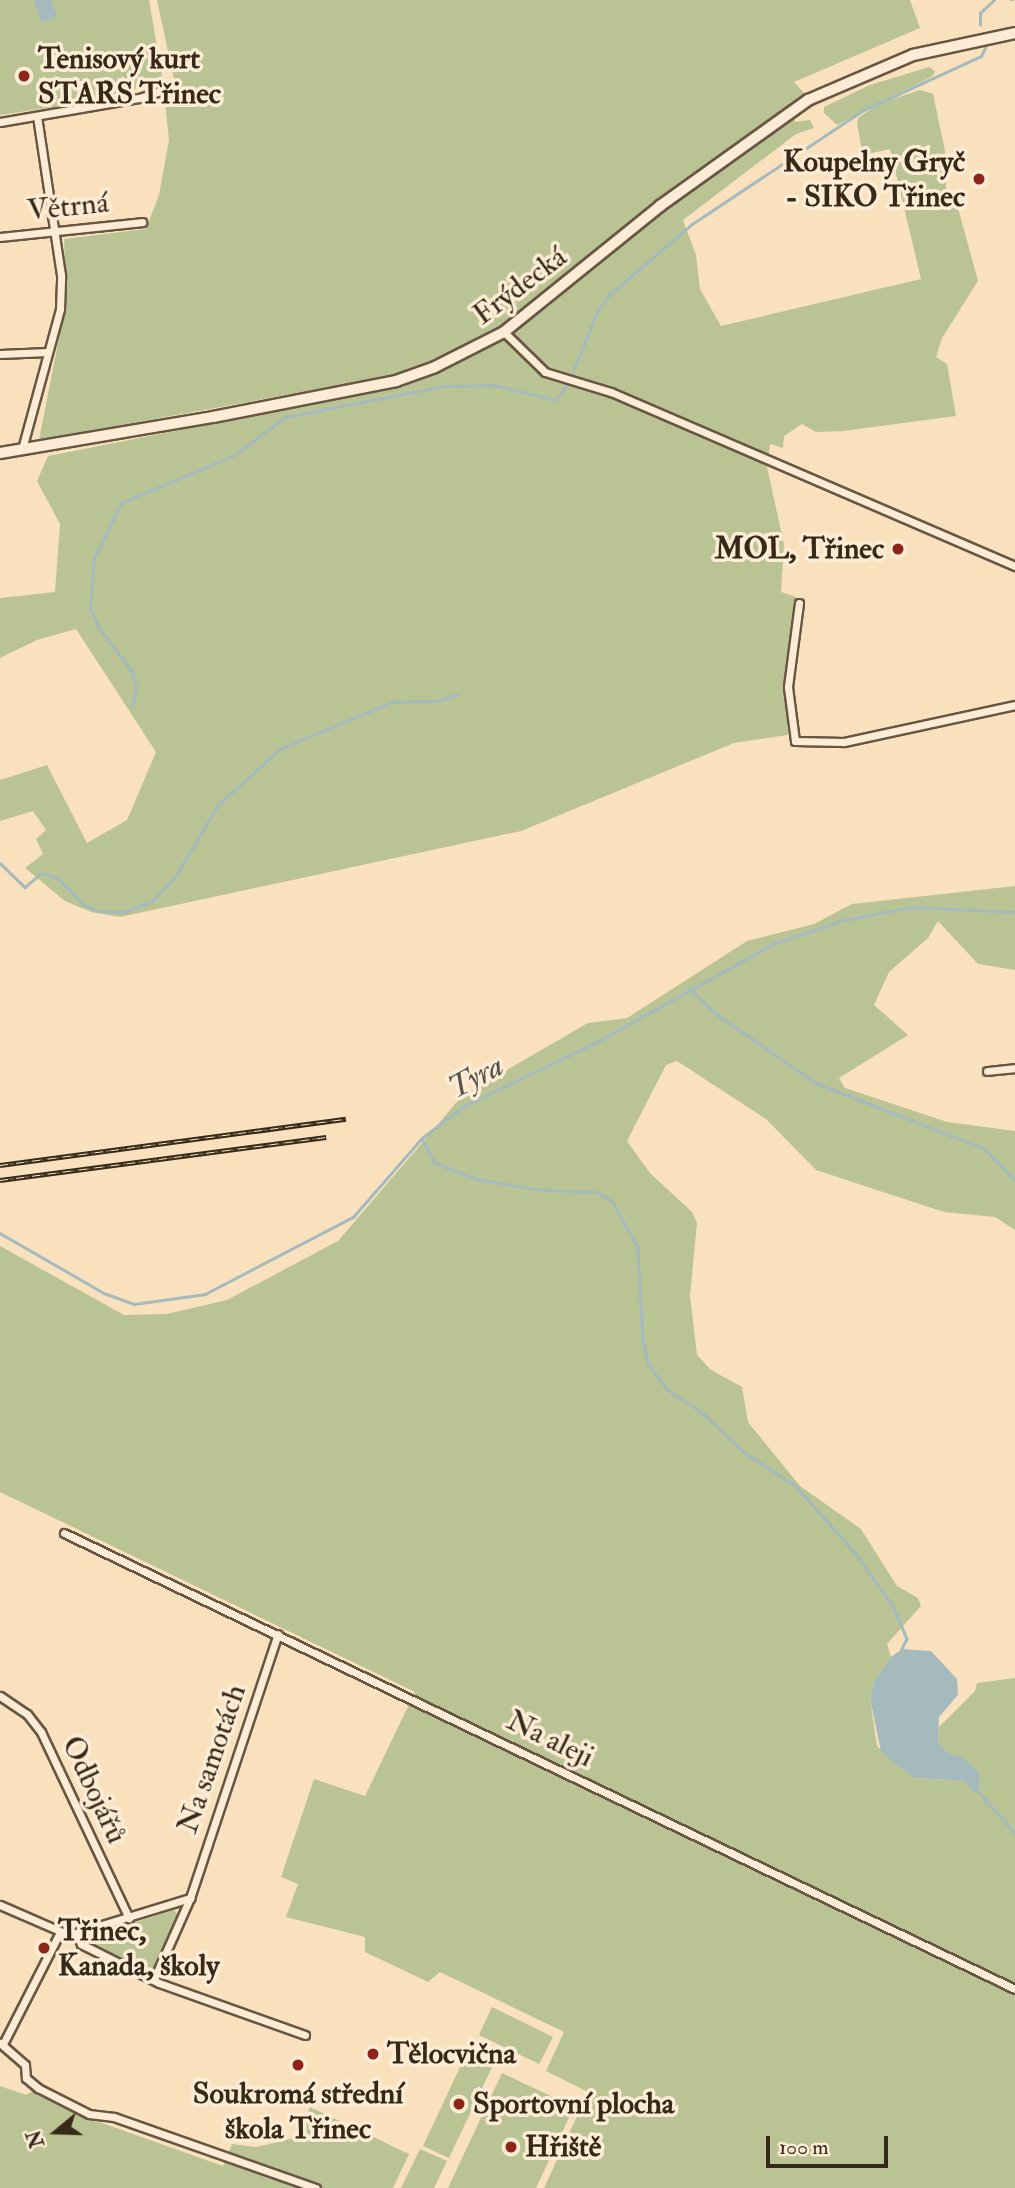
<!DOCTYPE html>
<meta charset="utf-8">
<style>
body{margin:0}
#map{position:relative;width:1015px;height:2188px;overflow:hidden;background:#fae1be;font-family:"IM FELL Double Pica",serif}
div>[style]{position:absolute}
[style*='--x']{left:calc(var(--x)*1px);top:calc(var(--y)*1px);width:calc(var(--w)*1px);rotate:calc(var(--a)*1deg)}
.green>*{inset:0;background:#bac394}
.water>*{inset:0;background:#a4babd}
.stream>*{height:2.5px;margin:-1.25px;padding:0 1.25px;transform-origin:1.25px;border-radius:1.25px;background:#a4babd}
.roads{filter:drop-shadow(2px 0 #675742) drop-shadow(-2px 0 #675742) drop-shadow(0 2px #675742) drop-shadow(0 -2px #675742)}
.street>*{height:7px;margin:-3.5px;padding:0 3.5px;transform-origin:3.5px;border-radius:3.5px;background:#fcecd5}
.secondary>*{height:10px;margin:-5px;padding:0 5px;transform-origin:5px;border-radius:5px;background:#fcecd5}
.rail>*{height:5px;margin-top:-2.5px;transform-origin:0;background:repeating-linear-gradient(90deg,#fcecd5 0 8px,#362918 0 16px);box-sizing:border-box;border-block:2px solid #362918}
.dots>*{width:19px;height:19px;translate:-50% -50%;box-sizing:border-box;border:4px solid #fcecd5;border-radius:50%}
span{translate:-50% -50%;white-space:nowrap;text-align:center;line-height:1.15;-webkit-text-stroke:7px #fcecd5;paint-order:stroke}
.poi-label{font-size:30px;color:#362918;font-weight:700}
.left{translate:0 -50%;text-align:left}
.right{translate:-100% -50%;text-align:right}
.street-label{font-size:30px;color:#362918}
.water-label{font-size:32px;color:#57544a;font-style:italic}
.north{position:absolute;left:21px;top:2097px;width:70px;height:70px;-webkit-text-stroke:5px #fcecd5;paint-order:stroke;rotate:251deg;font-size:19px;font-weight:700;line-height:28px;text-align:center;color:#362918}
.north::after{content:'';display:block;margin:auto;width:24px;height:32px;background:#362918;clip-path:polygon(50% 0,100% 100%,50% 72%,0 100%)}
.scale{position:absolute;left:766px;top:2136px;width:122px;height:32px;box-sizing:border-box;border:4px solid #362918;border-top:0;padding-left:9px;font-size:21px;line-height:24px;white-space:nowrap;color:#362918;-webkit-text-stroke:5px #fcecd5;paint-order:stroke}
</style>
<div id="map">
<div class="green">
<i style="clip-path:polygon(0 0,149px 0,163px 82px,74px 104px,0 115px)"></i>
<i style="clip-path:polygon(157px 0,910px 0,920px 28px,794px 82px,805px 94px,656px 202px,501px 327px,471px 344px,395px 375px,39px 440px,66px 302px,64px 239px,146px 229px,159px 195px,169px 140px,164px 93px,174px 79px)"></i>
<i style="clip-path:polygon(929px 67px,935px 71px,933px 76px,837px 125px,824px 113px,824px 107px,870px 85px)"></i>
<i style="clip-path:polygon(920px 90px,933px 94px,945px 151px,946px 188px,956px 201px,978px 281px,942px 338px,936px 357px,947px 364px,956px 416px,843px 431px,816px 432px,802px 424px,784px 436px,783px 448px,770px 444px,767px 467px,784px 544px,781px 592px,796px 597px,786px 679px,788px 735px,734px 743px,521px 831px,120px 917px,91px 912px,65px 901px,25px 868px,43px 854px,36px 839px,46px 830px,33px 811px,0 821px,0 780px,47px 765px,87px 843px,127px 820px,156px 752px,76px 629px,37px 640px,0 658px,0 598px,55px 592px,60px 524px,37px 481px,48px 456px,398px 387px,438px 373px,508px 337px,664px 211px,794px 116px,795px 122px,810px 120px,814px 128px,796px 134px,683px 220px,696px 255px,700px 289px,721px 326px,921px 279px,890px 149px,863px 155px,857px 124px,858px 118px,878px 104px)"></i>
<i style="clip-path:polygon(1015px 886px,1015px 970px,978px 964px,938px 921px,928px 938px,889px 972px,874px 1005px,908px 1035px,839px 1078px,845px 1088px,947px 1122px,1015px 1131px,1015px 1230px,995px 1217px,944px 1212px,816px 1170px,766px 1119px,677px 1061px,666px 1065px,627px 1141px,650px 1173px,692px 1212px,697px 1223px,690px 1296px,697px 1355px,711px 1370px,742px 1387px,748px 1422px,800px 1486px,861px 1529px,897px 1586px,918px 1598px,921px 1606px,887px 1644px,891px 1657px,874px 1682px,870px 1699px,877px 1746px,914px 1778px,965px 1781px,972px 1792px,948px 1753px,938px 1741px,939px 1727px,975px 1691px,977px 1683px,1015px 1678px,1015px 2188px,544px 2188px,588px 2092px,546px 2071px,564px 2032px,440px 1972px,428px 1982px,365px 1952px,365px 1937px,286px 1917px,298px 1884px,281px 1877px,314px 1779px,365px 1796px,415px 1692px,0 1492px,0 1246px,124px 1315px,167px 1314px,227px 1300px,338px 1241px,462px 1096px,588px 1023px,627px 1018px,747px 941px,814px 924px,852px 904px)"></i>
<i style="clip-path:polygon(174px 1910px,180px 1917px,160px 1963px,148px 1972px,92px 1944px,93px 1936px)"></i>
<i style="clip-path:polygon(492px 2007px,553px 2037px,539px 2064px,479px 2035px)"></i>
<i style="clip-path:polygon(468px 2050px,494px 2063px,449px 2158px,423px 2146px)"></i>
<i style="clip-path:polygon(502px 2073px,574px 2107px,536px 2188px,448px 2188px)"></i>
<i style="clip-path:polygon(0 2086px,26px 2095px,33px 2091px,88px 2118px,223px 2166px,232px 2144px,257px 2147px,299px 2137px,310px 2107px,409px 2154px,393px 2188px,0 2188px)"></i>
<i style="clip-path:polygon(420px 2149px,447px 2161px,434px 2188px,401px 2188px)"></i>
</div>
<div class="water">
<i style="clip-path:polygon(34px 0,51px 0,57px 17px,41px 22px)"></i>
<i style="clip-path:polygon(902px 1649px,931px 1651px,957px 1679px,958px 1695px,939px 1717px,938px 1741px,948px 1753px,962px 1757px,979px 1772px,979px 1792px,973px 1792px,965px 1781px,914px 1778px,881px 1752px,870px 1699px,874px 1682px,891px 1657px)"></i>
</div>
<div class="stream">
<i style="--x:1011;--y:0;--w:2;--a:0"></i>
<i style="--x:980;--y:25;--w:12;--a:-90"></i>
<i style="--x:980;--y:13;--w:19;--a:-43"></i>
<i style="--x:132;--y:706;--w:17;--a:-77"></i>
<i style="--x:136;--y:689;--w:17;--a:-103"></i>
<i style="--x:132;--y:672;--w:56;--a:-127.1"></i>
<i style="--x:98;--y:627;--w:22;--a:-112"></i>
<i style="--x:90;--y:607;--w:49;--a:-85.3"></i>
<i style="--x:94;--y:558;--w:61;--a:-63.9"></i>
<i style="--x:121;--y:503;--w:124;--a:-22.8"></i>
<i style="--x:235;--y:455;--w:63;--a:-37.2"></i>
<i style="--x:285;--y:417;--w:162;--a:-11"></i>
<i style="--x:444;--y:386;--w:51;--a:-1.1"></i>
<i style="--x:495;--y:385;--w:62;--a:14"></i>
<i style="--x:555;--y:400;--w:21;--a:-51"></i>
<i style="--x:568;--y:384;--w:78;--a:-68.1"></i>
<i style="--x:597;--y:312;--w:21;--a:-55"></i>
<i style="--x:609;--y:295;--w:109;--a:-40.5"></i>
<i style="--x:692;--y:224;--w:204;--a:-33.6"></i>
<i style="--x:862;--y:111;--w:131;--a:-24.8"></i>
<i style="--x:981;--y:56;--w:9;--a:-63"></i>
<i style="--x:0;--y:863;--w:35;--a:44"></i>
<i style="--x:25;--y:887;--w:21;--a:-41"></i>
<i style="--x:41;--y:873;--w:18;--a:16"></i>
<i style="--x:58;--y:878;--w:37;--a:46"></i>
<i style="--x:84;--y:905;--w:16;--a:22"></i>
<i style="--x:99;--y:911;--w:24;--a:2"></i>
<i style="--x:123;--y:912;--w:30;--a:-20"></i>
<i style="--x:151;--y:902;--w:35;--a:-46"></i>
<i style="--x:175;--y:877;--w:84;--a:-59.2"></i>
<i style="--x:218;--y:805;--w:84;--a:-42.1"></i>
<i style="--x:280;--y:749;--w:121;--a:-22.8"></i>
<i style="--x:392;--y:702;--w:45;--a:-1.3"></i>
<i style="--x:437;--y:701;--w:21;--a:-17"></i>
<i style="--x:689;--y:988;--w:41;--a:43"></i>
<i style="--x:719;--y:1016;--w:118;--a:34.6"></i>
<i style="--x:816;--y:1083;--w:181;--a:21.3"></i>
<i style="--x:985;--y:1149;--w:43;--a:45.9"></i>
<i style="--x:422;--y:1138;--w:28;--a:63"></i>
<i style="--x:435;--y:1163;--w:45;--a:20.9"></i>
<i style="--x:477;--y:1179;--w:67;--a:9.5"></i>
<i style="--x:543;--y:1190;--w:54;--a:2.1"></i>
<i style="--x:597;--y:1192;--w:17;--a:31"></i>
<i style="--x:612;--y:1201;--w:54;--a:61"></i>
<i style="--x:638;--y:1248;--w:92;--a:86.9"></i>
<i style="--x:643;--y:1340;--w:26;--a:77"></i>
<i style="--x:649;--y:1365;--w:30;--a:53"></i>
<i style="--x:667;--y:1389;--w:43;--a:33.7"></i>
<i style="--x:703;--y:1413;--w:58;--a:43.6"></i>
<i style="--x:745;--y:1453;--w:61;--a:32.9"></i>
<i style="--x:796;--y:1486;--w:92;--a:48.5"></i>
<i style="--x:857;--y:1555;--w:62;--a:54.8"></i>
<i style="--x:893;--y:1606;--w:36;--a:67"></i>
<i style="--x:907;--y:1639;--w:11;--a:117"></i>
<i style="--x:0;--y:1233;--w:120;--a:30"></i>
<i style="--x:104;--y:1293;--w:32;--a:20"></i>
<i style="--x:134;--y:1304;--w:72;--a:-8"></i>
<i style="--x:205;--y:1294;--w:167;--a:-27.5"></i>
<i style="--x:353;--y:1217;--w:105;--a:-48.9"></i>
<i style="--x:422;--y:1138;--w:53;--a:-37.3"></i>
<i style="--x:464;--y:1106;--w:150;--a:-25.7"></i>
<i style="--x:599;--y:1041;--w:199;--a:-29.1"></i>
<i style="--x:773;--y:944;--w:75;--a:-18.7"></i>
<i style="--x:844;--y:920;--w:69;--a:-10.8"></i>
<i style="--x:912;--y:907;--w:103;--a:2.8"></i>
<i style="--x:979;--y:1792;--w:55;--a:48.7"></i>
</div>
<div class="roads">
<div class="street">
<i style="--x:0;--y:122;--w:141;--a:-9.8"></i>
<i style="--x:139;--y:98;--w:32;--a:-18"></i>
<i style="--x:0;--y:237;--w:143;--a:-6"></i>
<i style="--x:504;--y:332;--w:57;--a:44.3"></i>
<i style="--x:545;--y:372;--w:69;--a:16.9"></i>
<i style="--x:611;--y:392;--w:440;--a:23.3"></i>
<i style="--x:0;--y:354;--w:48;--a:-2.4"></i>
<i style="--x:22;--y:449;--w:145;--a:-74.8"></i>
<i style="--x:60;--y:309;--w:34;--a:-88"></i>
<i style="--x:61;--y:275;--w:160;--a:-98.6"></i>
<i style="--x:799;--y:603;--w:85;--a:97.5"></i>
<i style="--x:788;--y:687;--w:54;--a:82.6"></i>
<i style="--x:795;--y:741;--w:49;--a:1.2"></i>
<i style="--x:844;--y:742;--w:175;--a:-12.2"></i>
<i style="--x:987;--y:1071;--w:28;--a:-6"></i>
<i style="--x:64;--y:1533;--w:1055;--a:25.62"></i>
<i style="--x:0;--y:1696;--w:32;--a:34"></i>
<i style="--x:27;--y:1714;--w:23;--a:52"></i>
<i style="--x:41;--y:1732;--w:206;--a:64.7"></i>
<i style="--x:0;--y:1905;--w:75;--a:23.5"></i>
<i style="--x:69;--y:1935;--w:127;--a:-17"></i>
<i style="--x:77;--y:1935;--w:10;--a:66"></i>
<i style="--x:81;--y:1944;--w:87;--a:26.6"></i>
<i style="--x:159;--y:1983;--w:155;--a:19.6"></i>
<i style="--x:154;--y:1979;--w:89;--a:-66"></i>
<i style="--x:190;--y:1898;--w:278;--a:-71.6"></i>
<i style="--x:0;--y:2043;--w:33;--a:41"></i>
<i style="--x:25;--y:2065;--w:13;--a:86"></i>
<i style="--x:26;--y:2078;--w:16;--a:40"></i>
<i style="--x:38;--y:2088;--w:57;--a:27"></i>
<i style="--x:89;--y:2114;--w:25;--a:7"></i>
<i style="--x:114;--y:2117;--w:214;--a:19.4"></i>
<i style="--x:3;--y:2044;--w:123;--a:-63"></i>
</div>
<div class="secondary">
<i style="--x:0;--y:453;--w:216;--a:-9.6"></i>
<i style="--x:213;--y:417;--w:187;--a:-11.1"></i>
<i style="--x:396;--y:381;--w:41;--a:-19.7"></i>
<i style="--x:435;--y:367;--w:77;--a:-26.9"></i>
<i style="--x:504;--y:332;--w:201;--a:-38.9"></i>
<i style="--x:660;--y:206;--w:182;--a:-35.6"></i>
<i style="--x:808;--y:100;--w:114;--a:-23.2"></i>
<i style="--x:913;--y:55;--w:104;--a:-12.2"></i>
</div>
</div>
<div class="rail">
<i style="--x:0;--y:1165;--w:349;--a:-7.6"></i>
<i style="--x:0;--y:1180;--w:329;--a:-7.5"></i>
</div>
<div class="dots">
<i style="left:24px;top:76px;background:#8f2418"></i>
<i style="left:979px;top:179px;background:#8f2418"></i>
<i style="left:898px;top:549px;background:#8f2418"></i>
<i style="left:44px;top:1948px;background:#8f2418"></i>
<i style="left:373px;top:2054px;background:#8f2418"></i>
<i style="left:298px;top:2065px;background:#8f2418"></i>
<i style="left:459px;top:2104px;background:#8f2418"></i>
<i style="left:511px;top:2147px;background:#8f2418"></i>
</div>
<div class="poi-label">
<span class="left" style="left:38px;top:76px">Tenisový kurt<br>STARS Třinec</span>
<span class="right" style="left:965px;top:179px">Koupelny Gryč<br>- SIKO Třinec</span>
<span class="right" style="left:884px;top:549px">MOL, Třinec</span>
<span class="left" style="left:58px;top:1948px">Třinec,<br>Kanada, školy</span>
<span class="left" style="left:387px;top:2054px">Tělocvična</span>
<span style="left:298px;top:2111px">Soukromá střední<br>škola Třinec</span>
<span class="left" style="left:473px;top:2104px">Sportovní plocha</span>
<span class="left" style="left:525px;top:2147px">Hřiště</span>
</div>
<div class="street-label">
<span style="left:68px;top:207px;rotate:-6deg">Větrná</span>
<span style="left:520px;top:286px;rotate:-37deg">Frýdecká</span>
<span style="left:550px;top:1739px;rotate:26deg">Na aleji</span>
<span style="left:212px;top:1759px;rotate:-71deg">Na samotách</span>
<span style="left:94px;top:1790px;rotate:65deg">Odbojářů</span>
</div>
<div class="water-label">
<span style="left:476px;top:1077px;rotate:-28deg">Tyra</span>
</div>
<div class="north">N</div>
<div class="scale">100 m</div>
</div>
